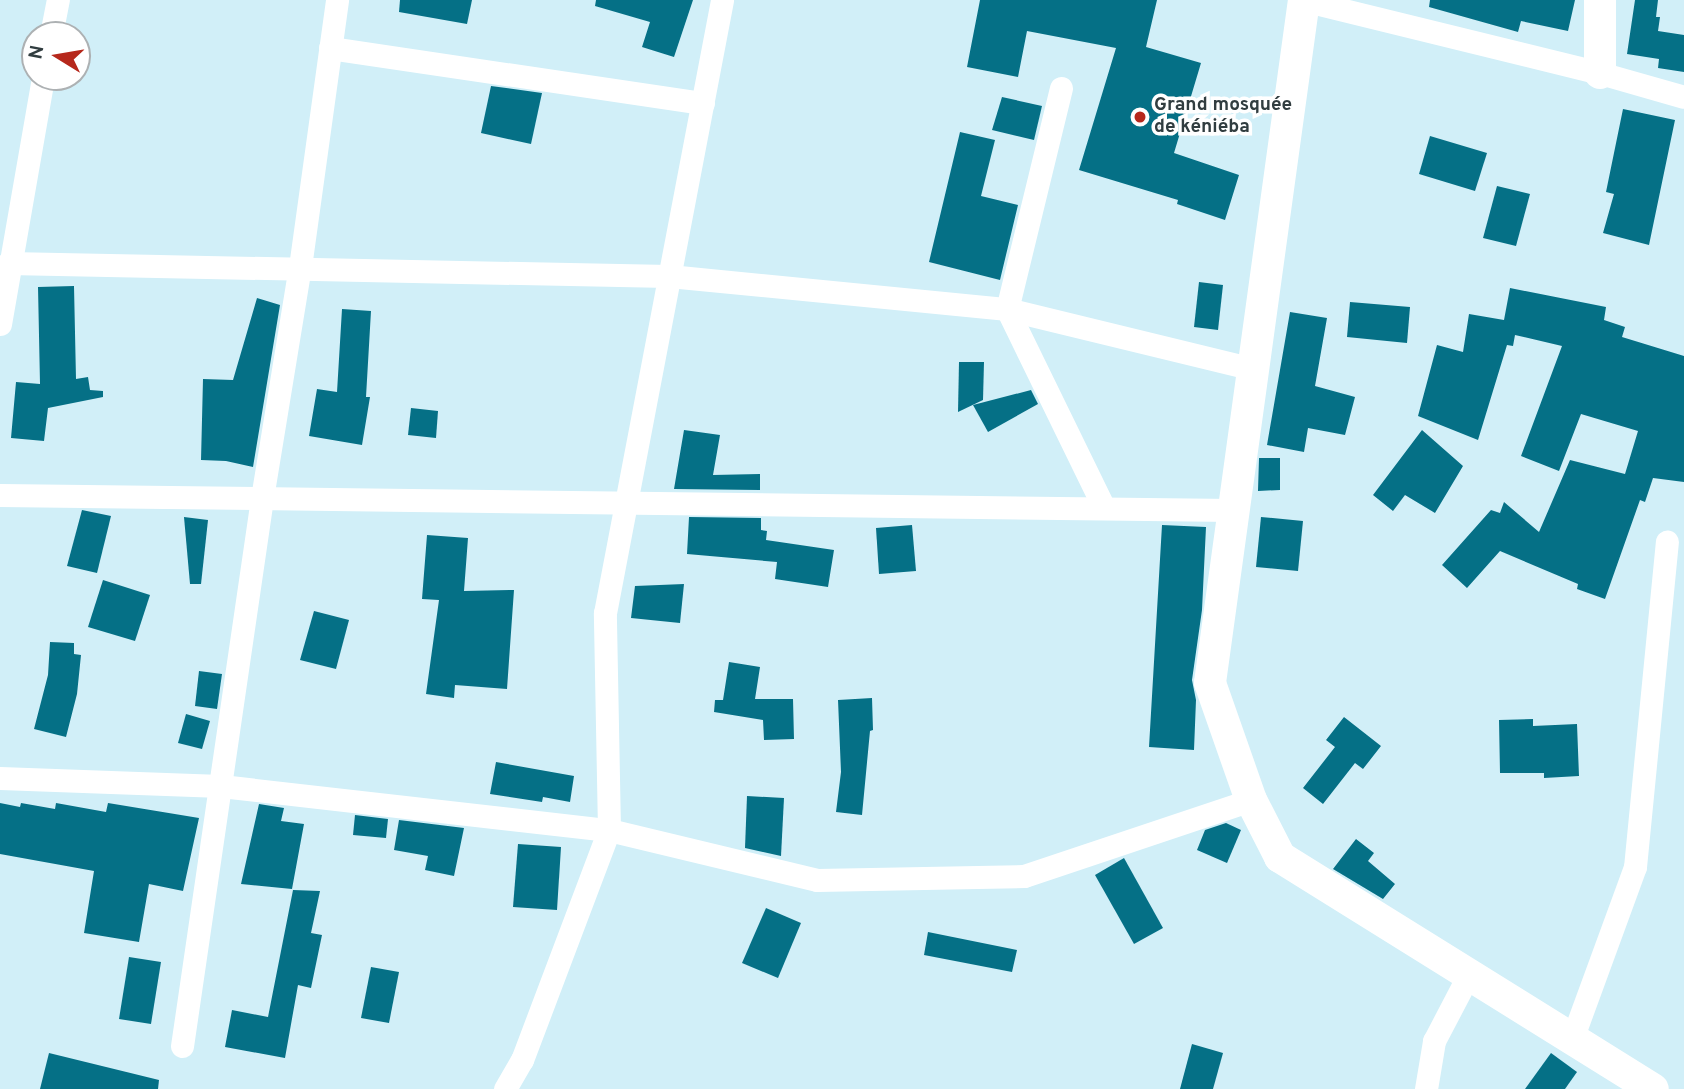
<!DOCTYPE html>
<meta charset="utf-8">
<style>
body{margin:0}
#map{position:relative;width:1684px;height:1089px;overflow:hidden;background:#d1eff8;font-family:Overpass,sans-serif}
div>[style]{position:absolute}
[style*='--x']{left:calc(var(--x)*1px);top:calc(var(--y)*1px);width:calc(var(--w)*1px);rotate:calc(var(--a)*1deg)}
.building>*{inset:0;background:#057086}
.street>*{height:23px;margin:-11.5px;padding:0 11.5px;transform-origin:11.5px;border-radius:11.5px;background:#fff}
.secondary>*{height:32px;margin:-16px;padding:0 16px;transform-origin:16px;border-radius:16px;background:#fff}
.dots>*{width:19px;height:19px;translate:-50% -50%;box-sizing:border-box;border:4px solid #fff;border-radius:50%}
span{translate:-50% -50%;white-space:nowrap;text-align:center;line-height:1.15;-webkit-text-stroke:7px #fff;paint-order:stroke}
.poi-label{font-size:19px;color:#313d40;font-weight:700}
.left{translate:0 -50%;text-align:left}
.north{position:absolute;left:21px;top:21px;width:70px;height:70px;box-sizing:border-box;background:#fff;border:2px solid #adb1b3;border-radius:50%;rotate:281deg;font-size:19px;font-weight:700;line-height:28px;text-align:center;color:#313d40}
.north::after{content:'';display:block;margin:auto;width:24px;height:32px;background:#b6281c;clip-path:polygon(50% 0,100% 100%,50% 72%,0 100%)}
</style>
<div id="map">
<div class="building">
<i style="clip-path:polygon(400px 0,472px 0,467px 24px,399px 12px)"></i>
<i style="clip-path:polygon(596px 0,693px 0,674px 57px,642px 47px,650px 22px,595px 6px)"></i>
<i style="clip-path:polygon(980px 0,1157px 0,1146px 47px,1201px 63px,1174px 153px,1239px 175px,1225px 220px,1177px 204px,1178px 200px,1079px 170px,1116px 48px,1027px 31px,1018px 77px,967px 67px)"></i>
<i style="clip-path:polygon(1430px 0,1575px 0,1568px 31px,1521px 21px,1518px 32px,1429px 7px)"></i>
<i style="clip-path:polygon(1635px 0,1658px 0,1656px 17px,1660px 17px,1658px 31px,1684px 35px,1684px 72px,1658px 68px,1659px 59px,1627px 54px)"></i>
<i style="clip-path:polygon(491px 86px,542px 93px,531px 144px,481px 133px)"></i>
<i style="clip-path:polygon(1002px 97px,1042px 106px,1034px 140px,992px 130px)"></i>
<i style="clip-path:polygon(1623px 109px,1675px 120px,1649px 245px,1603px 233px,1614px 194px,1606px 192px)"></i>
<i style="clip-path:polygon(960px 132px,995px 140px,981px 196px,1018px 205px,1000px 280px,929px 262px)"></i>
<i style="clip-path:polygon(1430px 136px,1487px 153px,1475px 191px,1419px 174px)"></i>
<i style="clip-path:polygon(1497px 186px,1530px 194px,1516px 246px,1483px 238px)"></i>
<i style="clip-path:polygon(1199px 282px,1223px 285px,1218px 330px,1194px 327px)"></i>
<i style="clip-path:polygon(74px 286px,76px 379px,88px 377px,90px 390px,103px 391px,103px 397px,48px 408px,44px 441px,11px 438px,16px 382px,40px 384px,38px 287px)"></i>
<i style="clip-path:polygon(1510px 288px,1606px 307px,1604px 320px,1625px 327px,1622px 337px,1684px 356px,1684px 482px,1653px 478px,1645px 502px,1640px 500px,1605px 599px,1577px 589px,1578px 584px,1500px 551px,1467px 588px,1442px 565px,1491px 510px,1500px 513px,1504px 502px,1539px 532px,1570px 460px,1625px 474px,1638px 431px,1581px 414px,1559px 471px,1521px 456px,1562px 346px,1515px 335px,1513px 346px,1507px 345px,1478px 440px,1418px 416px,1437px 345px,1463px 352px,1469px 314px,1504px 320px)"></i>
<i style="clip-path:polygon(257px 298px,280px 305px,253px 467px,226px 461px,201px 460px,203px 379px,233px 380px)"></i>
<i style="clip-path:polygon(1350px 302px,1410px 307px,1407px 343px,1347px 337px)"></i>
<i style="clip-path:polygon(342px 309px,371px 311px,366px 397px,370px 397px,362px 445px,309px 436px,317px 389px,337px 392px)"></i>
<i style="clip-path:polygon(1290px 312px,1327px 318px,1315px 386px,1355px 397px,1345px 435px,1308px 428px,1304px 452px,1267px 445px)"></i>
<i style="clip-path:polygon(959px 362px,984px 362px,983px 400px,958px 412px)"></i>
<i style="clip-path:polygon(1031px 390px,1038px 404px,988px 432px,973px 405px)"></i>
<i style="clip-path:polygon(411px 408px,438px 411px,436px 438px,408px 435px)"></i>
<i style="clip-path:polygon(684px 430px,720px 435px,713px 475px,760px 474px,760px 490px,674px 489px)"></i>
<i style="clip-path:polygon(1422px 430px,1463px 466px,1435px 513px,1405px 495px,1393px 511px,1373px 495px)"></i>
<i style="clip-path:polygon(1259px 458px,1280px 458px,1280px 490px,1258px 491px)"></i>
<i style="clip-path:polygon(82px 510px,111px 516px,97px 573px,67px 566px)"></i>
<i style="clip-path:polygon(184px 517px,208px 520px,201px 584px,190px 584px)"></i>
<i style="clip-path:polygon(689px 517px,761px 518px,761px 530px,767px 531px,766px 540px,834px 550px,828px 587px,775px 579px,777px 562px,687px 554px)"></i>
<i style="clip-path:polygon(1261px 517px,1303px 521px,1298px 571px,1256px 567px)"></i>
<i style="clip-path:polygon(912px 525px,916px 571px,879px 574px,876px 528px)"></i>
<i style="clip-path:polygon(1162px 525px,1206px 527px,1202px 610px,1192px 680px,1196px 700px,1194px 750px,1149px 747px)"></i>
<i style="clip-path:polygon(427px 535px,468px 538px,464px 591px,514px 590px,507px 689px,455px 685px,454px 698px,426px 694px,439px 600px,422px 599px)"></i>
<i style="clip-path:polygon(103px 580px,150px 595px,135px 641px,88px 627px)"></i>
<i style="clip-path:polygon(684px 584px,680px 623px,631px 618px,635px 586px)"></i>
<i style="clip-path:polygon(314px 611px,349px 620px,336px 669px,300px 660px)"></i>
<i style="clip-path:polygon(50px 642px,74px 643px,74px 654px,81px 655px,77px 694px,66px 737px,34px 729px,48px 675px)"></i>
<i style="clip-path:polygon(729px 662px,760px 667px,755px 699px,793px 699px,794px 739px,764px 740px,763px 720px,714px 712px,715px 700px,723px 700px)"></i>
<i style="clip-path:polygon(199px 671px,222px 674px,217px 709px,195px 706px)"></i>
<i style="clip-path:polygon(872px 698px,873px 730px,870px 731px,862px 815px,836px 812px,841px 772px,838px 700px)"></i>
<i style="clip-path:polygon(186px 714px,210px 721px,202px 749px,178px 743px)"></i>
<i style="clip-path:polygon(1344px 717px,1381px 746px,1363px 769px,1355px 763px,1323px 804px,1303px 788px,1335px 747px,1326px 740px)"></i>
<i style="clip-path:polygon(1533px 719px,1533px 726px,1577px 724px,1579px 776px,1544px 778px,1544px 773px,1500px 773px,1499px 720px)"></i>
<i style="clip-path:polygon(496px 762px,574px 776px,570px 802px,543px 797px,542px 802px,490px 794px)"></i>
<i style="clip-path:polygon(747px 796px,784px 798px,781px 856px,745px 848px)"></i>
<i style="clip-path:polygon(0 803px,20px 807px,21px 803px,55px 809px,56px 803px,106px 812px,108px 803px,199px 818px,183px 891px,149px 884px,139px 942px,84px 933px,94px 871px,0 854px)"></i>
<i style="clip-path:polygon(259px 804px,284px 808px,281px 821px,304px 824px,292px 889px,241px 884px)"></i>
<i style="clip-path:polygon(355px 815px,388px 819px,386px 838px,353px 835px)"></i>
<i style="clip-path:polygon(399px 820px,464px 828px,454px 876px,425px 870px,428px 856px,394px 850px)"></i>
<i style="clip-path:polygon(1226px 823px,1241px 830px,1227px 863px,1197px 850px,1205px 830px)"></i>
<i style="clip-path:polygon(1356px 839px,1374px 853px,1368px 861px,1395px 884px,1383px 899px,1333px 869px)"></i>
<i style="clip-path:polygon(518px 844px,561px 847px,557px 910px,513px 907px)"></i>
<i style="clip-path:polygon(1124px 858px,1163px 928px,1134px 944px,1095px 875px)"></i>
<i style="clip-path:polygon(293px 890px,320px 891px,311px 933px,322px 935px,311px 988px,298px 985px,285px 1058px,225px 1047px,232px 1010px,268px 1017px)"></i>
<i style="clip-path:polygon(766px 908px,801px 923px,778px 978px,742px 963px)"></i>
<i style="clip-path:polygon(928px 932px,1017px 950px,1012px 972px,924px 955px)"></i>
<i style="clip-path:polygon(129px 957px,161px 962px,151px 1024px,119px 1019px)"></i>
<i style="clip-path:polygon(371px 967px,399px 972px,389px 1023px,361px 1018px)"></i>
<i style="clip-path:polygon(1192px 1044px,1223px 1053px,1213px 1089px,1180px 1089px)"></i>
<i style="clip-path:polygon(49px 1053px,159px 1080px,158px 1089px,40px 1089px)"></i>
<i style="clip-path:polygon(1551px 1053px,1577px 1072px,1565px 1089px,1525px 1089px)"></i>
</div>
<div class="street">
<i style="--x:1303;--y:0;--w:306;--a:13.8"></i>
<i style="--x:1600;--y:73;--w:87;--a:15.9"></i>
<i style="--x:51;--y:35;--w:36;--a:-79"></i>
<i style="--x:330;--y:48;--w:377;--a:8.4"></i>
<i style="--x:1061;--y:88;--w:228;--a:103.7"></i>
<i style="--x:1007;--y:309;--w:221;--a:64"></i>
<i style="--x:8;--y:263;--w:661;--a:1.13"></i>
<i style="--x:669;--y:276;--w:340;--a:5.6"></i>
<i style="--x:1007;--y:309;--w:253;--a:13.7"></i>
<i style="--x:0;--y:324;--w:251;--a:-80.1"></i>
<i style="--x:0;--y:495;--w:1233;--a:0.7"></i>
<i style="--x:0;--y:778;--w:221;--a:2.1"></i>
<i style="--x:221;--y:786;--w:390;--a:6.5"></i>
<i style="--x:609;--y:830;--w:214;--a:13.5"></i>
<i style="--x:817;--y:880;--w:207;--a:-1.1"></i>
<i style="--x:1024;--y:876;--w:239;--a:-18.5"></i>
<i style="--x:1572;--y:1039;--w:183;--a:-69.9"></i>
<i style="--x:1635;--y:867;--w:327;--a:-84.4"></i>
<i style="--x:182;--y:1046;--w:554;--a:-81.69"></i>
<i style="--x:262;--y:498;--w:234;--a:-80.7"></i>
<i style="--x:300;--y:267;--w:270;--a:-82.1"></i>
<i style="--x:505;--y:1089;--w:34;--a:-60"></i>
<i style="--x:522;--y:1060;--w:246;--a:-69.3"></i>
<i style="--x:609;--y:830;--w:217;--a:-91.1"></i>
<i style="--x:605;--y:613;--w:624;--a:-79.19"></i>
<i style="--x:1426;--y:1089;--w:49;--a:-80.5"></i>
<i style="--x:1434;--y:1041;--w:76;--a:-62.4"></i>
</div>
<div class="secondary">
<i style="--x:1304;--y:0;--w:689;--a:97.84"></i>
<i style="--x:1210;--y:683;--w:124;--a:70.7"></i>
<i style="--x:1251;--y:800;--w:64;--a:63"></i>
<i style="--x:1280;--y:857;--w:439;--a:31.9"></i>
<i style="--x:1600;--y:0;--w:73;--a:90"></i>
</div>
<div class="dots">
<i style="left:1140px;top:117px;background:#b6281c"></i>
</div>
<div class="poi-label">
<span class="left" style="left:1154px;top:117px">Grand mosquée<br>de kéniéba</span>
</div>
<div class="north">N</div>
</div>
